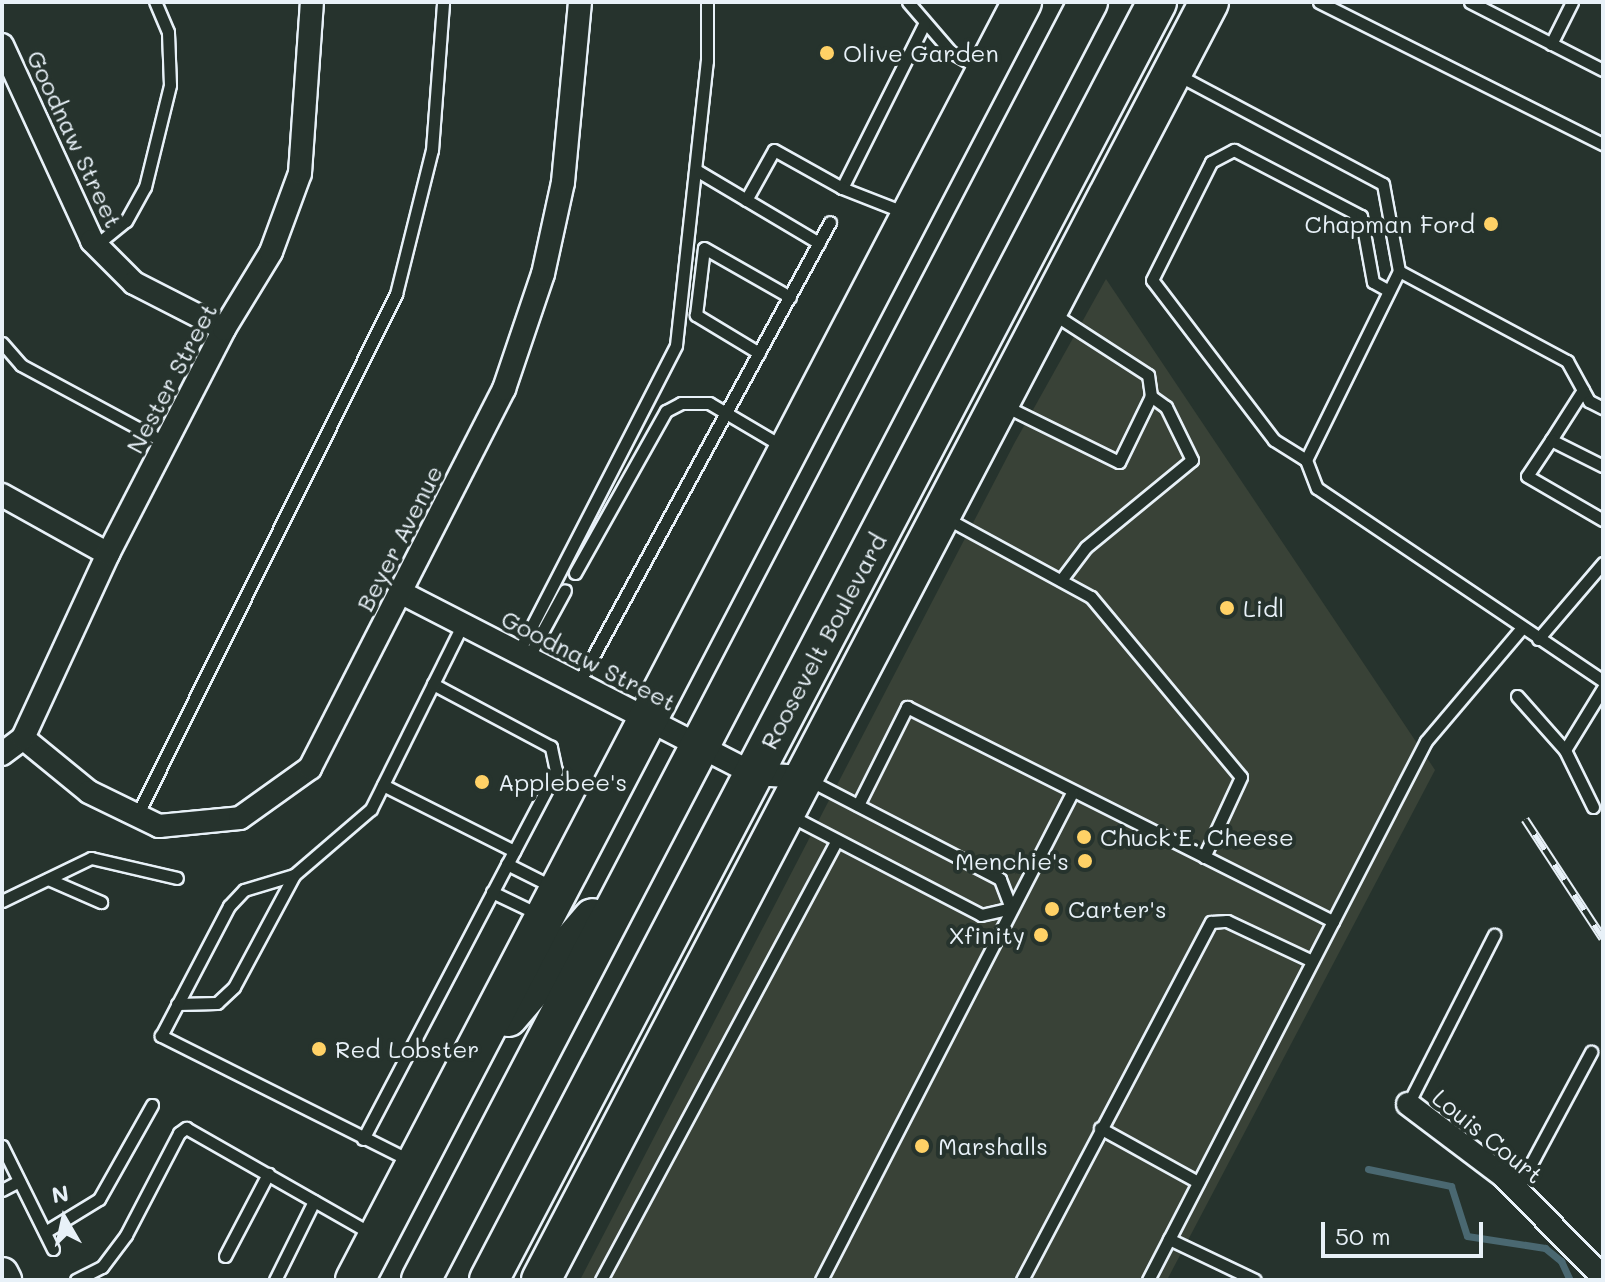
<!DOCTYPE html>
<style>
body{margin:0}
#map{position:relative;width:1605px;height:1282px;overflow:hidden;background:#26332d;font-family:Mali,sans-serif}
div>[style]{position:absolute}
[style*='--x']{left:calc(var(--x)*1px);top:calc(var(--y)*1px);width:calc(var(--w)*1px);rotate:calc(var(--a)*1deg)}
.built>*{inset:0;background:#394237}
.stream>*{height:7px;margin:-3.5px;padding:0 3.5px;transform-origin:3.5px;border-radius:3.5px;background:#4a6871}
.roads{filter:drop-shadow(2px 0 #e8f1f8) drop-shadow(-2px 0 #e8f1f8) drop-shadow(0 2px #e8f1f8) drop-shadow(0 -2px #e8f1f8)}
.service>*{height:11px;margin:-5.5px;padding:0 5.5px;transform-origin:5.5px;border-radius:5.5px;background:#26332d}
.minor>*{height:22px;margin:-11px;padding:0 11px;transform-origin:11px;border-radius:11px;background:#26332d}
.secondary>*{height:32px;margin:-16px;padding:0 16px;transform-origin:16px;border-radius:16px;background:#26332d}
.trunk>*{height:38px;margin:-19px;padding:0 19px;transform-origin:19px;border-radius:19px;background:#26332d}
.rail>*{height:9px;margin-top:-4.5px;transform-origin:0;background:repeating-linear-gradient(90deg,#26332d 0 18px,#e8f1f8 0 36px);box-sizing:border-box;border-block:2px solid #e8f1f8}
.dots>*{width:22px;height:22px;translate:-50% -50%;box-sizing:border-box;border:4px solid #26332d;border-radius:50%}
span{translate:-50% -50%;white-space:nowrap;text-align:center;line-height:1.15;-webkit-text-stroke:8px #26332d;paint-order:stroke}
.poi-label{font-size:24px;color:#e8f1f8}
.left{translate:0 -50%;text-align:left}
.right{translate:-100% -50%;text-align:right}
.street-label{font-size:24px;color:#e8f1f8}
.frame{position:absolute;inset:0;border:4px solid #e8f1f8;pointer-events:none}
.north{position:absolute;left:24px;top:1178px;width:80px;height:80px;-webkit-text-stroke:6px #26332d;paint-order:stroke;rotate:351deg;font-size:22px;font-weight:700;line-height:32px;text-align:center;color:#e8f1f8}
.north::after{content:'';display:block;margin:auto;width:28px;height:36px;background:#e8f1f8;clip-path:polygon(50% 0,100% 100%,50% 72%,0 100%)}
.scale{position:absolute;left:1321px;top:1222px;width:162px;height:36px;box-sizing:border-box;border:4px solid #e8f1f8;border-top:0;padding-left:10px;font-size:24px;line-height:28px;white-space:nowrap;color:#e8f1f8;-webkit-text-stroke:6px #26332d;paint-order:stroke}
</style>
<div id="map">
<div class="built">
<i style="clip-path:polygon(1106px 279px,1435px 770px,1167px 1280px,580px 1280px,1015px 442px)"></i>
</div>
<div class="stream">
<i style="--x:1368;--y:1169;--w:85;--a:11.6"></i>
<i style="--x:1451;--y:1186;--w:52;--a:72.3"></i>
<i style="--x:1467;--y:1236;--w:79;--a:8.7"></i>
<i style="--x:1545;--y:1248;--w:21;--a:39"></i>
<i style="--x:1561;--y:1261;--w:21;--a:65"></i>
</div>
<div class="roads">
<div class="service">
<i style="--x:908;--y:2;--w:66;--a:49.3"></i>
<i style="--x:951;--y:52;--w:36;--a:30"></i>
<i style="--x:1319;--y:2;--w:318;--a:26.6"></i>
<i style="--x:1470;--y:2;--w:149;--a:27.1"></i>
<i style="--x:1551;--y:44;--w:47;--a:-63.4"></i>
<i style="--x:1176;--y:74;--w:234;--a:28"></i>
<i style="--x:1383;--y:184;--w:88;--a:79.6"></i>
<i style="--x:1399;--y:271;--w:211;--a:116.2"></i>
<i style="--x:1306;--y:460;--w:30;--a:69"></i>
<i style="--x:1317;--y:488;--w:345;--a:34"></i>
<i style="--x:696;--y:170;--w:143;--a:30.7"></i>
<i style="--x:842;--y:188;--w:183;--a:-63.4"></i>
<i style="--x:746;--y:200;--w:57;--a:-60.8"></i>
<i style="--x:774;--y:150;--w:78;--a:29.2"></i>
<i style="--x:842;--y:188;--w:69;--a:21.3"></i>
<i style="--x:96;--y:245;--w:38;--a:-39"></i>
<i style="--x:126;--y:221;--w:39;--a:-61"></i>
<i style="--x:145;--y:187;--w:105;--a:-76.2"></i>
<i style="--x:170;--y:85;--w:53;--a:-92.2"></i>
<i style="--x:168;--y:32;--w:33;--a:-113"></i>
<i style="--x:1399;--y:271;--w:191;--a:28.2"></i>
<i style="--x:1567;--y:361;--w:46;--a:61.2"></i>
<i style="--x:1589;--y:401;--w:16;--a:27"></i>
<i style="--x:2;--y:343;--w:29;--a:49"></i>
<i style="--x:21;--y:365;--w:165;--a:28.3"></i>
<i style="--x:759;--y:353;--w:74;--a:-148.9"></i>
<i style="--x:696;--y:315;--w:67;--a:-83.2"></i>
<i style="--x:704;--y:248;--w:99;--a:29.7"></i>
<i style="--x:1583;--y:390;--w:59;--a:122.6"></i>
<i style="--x:1551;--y:440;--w:58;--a:26.6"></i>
<i style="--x:1003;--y:405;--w:129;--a:26.2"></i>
<i style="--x:1119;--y:462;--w:73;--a:-64.1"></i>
<i style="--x:1151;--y:396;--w:21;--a:-98"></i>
<i style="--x:1148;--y:375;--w:114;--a:-147.1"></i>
<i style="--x:1551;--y:440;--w:43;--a:123.7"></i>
<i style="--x:1527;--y:476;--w:88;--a:30.1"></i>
<i style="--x:1306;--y:460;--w:38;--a:-148"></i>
<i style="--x:1274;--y:440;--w:201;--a:-127.3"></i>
<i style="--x:1152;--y:280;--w:132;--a:-63.4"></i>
<i style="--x:1211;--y:162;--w:26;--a:-28"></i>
<i style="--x:1234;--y:150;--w:143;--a:27.5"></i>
<i style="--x:1361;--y:216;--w:67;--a:79.7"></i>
<i style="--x:1373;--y:282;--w:18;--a:29"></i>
<i style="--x:946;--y:518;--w:165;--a:28.6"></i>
<i style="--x:1091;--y:597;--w:234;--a:50.2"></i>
<i style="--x:1241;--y:777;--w:88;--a:114.8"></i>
<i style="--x:575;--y:573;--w:186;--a:-60.7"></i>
<i style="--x:666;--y:411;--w:17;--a:-28"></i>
<i style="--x:681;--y:403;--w:28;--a:0"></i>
<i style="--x:709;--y:403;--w:85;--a:30.5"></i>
<i style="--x:1061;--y:580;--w:41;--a:-52.9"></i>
<i style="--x:1086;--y:547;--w:137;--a:-39.4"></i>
<i style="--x:1192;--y:460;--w:59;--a:-116.1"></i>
<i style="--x:1166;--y:407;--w:19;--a:-144"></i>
<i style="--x:1538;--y:639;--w:100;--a:-49.5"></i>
<i style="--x:518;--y:653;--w:346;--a:-62.8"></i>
<i style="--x:676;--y:345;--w:286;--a:-83.8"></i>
<i style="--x:707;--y:61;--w:59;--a:-90"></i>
<i style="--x:528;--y:658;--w:77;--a:-61.4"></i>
<i style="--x:578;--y:684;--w:526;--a:-61.39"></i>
<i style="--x:1517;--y:696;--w:72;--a:48.4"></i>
<i style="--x:383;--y:785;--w:147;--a:26.7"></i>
<i style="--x:858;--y:805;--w:110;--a:-63.4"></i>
<i style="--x:907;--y:707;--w:477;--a:26.7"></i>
<i style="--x:1593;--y:807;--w:64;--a:-116.2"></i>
<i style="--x:1565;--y:750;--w:73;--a:-58.5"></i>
<i style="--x:137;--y:815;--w:582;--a:-63.57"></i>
<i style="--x:396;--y:294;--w:148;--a:-76"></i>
<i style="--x:432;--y:150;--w:148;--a:-85.7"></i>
<i style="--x:789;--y:815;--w:216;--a:27.5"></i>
<i style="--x:981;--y:915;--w:31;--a:-13"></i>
<i style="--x:1011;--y:908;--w:31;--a:-111"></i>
<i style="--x:1000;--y:879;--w:217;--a:-152.6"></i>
<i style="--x:507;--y:864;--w:51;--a:26.6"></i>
<i style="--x:48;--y:879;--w:58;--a:23.5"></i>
<i style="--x:492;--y:892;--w:53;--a:25.6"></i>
<i style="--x:2;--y:901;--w:99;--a:-25.8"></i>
<i style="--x:91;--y:858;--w:88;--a:13.1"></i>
<i style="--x:177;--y:1004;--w:40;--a:-1.4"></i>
<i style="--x:217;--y:1003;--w:23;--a:-43"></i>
<i style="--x:234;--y:987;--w:127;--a:-61.8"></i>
<i style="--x:1408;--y:1104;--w:190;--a:-63"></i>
<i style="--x:1100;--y:1128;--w:112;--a:28.9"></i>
<i style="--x:363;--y:1139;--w:416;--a:-62.3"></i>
<i style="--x:556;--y:771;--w:25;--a:-102"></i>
<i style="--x:551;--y:747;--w:134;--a:-151.9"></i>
<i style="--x:2;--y:1146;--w:115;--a:63.7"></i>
<i style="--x:411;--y:1161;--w:280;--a:-153.4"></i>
<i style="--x:161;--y:1036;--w:147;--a:-62.4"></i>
<i style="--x:229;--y:906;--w:22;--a:-47"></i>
<i style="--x:244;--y:890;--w:52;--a:-16.7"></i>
<i style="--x:294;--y:875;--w:101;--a:-40.6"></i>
<i style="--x:371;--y:809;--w:207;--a:-63.6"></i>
<i style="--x:2;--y:1190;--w:19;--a:-28"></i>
<i style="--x:1517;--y:1190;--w:157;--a:-61.8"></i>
<i style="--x:45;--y:1232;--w:63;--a:-31.4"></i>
<i style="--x:99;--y:1199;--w:108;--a:-60.6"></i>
<i style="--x:1169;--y:1239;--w:95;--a:25.5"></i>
<i style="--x:225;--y:1256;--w:93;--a:-62.3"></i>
<i style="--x:76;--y:1280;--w:29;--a:-27"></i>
<i style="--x:102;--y:1267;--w:40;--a:-53"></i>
<i style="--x:126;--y:1235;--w:115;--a:-62.5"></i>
<i style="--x:179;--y:1133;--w:9;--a:-36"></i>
<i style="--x:186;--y:1128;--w:214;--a:29.7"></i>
<i style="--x:275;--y:1280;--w:88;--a:-63.7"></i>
<i style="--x:601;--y:1280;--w:499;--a:-61.8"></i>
<i style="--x:821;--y:1280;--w:550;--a:-62.74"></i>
<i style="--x:1022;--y:1280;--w:405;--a:-62.2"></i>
<i style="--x:1211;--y:922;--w:16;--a:-4"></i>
<i style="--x:1227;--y:921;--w:94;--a:25.2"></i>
<i style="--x:1148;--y:1280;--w:606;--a:-62.72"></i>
<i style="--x:1426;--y:741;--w:148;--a:-49.7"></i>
</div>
<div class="minor">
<i style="--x:2;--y:45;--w:216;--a:65.3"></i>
<i style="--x:92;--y:241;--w:59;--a:45"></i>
<i style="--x:134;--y:283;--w:101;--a:27.1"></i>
<i style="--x:2;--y:495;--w:121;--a:29.1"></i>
<i style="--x:400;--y:592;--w:398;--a:27.2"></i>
<i style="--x:754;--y:774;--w:50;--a:3.4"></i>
<i style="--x:23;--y:738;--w:85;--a:39.3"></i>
<i style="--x:89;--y:792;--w:78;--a:25.9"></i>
<i style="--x:159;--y:826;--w:81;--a:-5.6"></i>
<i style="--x:240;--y:818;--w:86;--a:-35.5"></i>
<i style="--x:310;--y:768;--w:426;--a:-62.9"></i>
<i style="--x:504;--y:389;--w:121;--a:-71.3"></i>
<i style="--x:543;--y:274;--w:94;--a:-77.7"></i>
<i style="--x:563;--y:182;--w:181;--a:-84.6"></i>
<i style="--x:2;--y:754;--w:26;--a:-37"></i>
<i style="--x:23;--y:738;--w:203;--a:-65.2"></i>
<i style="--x:108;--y:554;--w:253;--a:-62.7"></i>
<i style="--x:224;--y:329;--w:90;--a:-58.6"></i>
<i style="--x:271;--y:252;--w:84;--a:-69.8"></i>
<i style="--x:300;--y:173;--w:171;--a:-86"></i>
<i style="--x:1408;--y:1104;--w:118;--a:37.1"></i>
<i style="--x:1502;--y:1175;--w:144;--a:45.3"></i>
</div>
<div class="secondary">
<i style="--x:2;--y:1274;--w:7;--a:63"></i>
</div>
<div class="trunk">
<i style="--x:508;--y:1017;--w:130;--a:-49.4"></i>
<i style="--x:355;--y:1280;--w:1442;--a:-62.44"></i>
<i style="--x:421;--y:1280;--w:1442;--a:-62.44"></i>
<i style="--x:489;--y:1280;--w:1442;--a:-62.4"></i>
<i style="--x:541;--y:1280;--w:1442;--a:-62.4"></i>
</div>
</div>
<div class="rail">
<i style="--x:1525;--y:819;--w:142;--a:56.8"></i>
</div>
<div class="dots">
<i style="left:827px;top:53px;background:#ffd166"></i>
<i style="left:1491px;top:224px;background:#ffd166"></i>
<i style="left:1227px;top:608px;background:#ffd166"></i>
<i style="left:482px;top:782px;background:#ffd166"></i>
<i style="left:1084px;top:837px;background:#ffd166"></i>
<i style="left:1085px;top:861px;background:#ffd166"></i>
<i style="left:1052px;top:909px;background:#ffd166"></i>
<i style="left:1041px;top:935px;background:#ffd166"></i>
<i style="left:319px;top:1049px;background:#ffd166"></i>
<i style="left:922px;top:1146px;background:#ffd166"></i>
</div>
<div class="poi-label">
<span class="left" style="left:843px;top:53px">Olive Garden</span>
<span class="right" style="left:1475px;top:224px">Chapman Ford</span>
<span class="left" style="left:1243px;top:608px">Lidl</span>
<span class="left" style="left:498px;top:782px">Applebee's</span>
<span class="left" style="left:1100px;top:837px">Chuck E. Cheese</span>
<span class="right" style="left:1069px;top:861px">Menchie's</span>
<span class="left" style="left:1068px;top:909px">Carter's</span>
<span class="right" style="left:1025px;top:935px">Xfinity</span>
<span class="left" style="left:335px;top:1049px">Red Lobster</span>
<span class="left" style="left:938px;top:1146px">Marshalls</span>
</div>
<div class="street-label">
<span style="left:75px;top:139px;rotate:65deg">Goodnaw Street</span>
<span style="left:171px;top:378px;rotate:-62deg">Nester Street</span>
<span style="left:399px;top:538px;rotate:-63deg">Beyer Avenue</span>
<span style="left:823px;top:641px;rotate:-62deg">Roosevelt Boulevard</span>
<span style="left:589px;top:660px;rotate:27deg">Goodnaw Street</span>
<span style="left:1488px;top:1136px;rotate:39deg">Louis Court</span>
</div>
<div class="frame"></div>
<div class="north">N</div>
<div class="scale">50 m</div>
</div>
